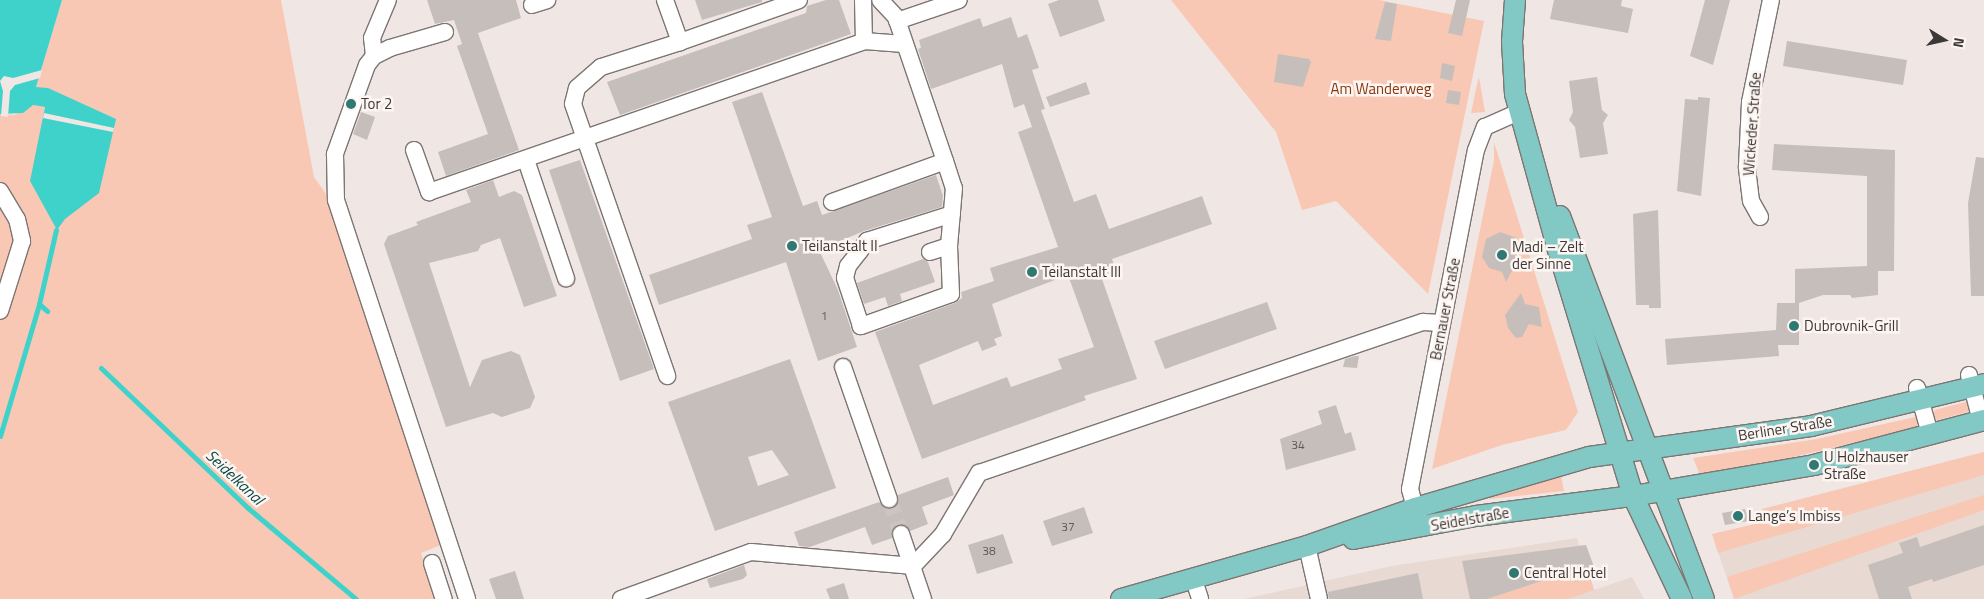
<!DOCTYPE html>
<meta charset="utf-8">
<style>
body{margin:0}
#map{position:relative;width:1984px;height:599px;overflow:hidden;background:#f0e7e4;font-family:"Titillium Web",sans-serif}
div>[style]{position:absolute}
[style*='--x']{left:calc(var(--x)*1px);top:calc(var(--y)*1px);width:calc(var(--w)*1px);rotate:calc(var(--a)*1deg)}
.built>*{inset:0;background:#e8d9d2}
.green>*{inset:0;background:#f8c8b4}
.water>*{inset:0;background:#3fd2cb}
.pier>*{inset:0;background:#f0e7e4}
.stream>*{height:5px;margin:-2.5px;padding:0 2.5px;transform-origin:2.5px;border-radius:2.5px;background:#3fd2cb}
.building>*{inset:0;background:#c6bebb}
.minor-tunnel>*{height:16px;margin-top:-8px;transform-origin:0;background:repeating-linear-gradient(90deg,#ccc4c1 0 16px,transparent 0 24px)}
.roads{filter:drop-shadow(1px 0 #7c7572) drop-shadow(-1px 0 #7c7572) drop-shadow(0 1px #7c7572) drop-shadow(0 -1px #7c7572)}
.minor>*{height:16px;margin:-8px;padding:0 8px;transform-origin:8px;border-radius:8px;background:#fff}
.major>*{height:20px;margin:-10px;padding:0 10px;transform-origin:10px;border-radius:10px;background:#82c8c4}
.dots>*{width:14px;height:14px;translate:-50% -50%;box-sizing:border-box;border:2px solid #fdf5f1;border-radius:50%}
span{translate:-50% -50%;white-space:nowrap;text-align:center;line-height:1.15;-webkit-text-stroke:5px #fdf5f1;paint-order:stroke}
.number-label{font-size:12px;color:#5e5a58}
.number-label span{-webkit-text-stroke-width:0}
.park-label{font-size:15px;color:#87360e}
.poi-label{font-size:15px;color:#3b3837}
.left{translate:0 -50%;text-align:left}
.street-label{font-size:15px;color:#3b3837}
.water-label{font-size:16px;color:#074946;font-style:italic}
.north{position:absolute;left:1919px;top:15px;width:50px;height:50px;-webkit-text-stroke:4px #fdf5f1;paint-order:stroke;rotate:100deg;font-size:14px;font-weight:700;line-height:20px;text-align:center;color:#3b3837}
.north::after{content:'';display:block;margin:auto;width:18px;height:22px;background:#3b3837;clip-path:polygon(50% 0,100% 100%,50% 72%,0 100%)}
</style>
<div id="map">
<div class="built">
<i style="clip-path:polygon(1984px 452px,1984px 599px,1734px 599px,1712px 534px,1764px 522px,1762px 509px)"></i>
<i style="clip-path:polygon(1577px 538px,1579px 545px,1586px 545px,1597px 575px,1590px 577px,1594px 590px,1632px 577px,1644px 599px,1244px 599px,1392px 566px)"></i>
</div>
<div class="green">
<i style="clip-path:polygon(62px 0,281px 0,314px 177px,329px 198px,441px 545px,421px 553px,436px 599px,0 599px,0 114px,15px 115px,33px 105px,45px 107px,44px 112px,114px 127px,36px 87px)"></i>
<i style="clip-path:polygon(1171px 0,1379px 0,1484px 21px,1428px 294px,1336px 201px,1302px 210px,1276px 132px)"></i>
<i style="clip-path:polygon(1479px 77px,1485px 112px,1471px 113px,1478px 80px)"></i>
<i style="clip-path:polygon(1494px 142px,1578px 412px,1566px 430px,1502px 445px,1432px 469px,1494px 160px)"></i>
<i style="clip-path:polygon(1965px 402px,1968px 402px,1970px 410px,1968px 412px,1937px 420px,1932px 417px,1935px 410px)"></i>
<i style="clip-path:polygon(1915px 417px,1919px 423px,1915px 428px,1781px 460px,1700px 475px,1693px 458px,1817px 439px)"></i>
<i style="clip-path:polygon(1984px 452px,1984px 475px,1718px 553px,1712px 534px,1764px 522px,1762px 509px)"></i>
<i style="clip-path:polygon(1561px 475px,1564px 491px,1490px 499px,1490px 495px)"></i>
<i style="clip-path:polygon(1984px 495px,1984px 510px,1734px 599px,1727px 577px)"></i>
<i style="clip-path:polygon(1572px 571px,1575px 582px,1590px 577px,1594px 590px,1568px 599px,1487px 599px)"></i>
</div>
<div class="water">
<i style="clip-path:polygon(0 0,62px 0,36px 87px,48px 88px,116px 119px,99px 193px,65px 219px,57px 230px,30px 181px,45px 107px,33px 105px,23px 113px,0 114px)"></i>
</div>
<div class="pier">
<i style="clip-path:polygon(42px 70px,40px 78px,15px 85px,10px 91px,8px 117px,1px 116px,3px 91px,0 81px,4px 76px,13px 78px)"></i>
<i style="clip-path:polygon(44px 113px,114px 128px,113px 132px,43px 118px)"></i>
</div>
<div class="stream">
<i style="--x:39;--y:304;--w:11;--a:41"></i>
<i style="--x:101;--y:368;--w:203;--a:43.6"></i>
<i style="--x:248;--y:508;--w:141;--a:40.1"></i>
<i style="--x:0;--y:436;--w:138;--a:-73.5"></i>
<i style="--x:39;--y:304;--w:76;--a:-77.1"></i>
</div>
<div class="building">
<i style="clip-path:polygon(427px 0,516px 0,521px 18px,478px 33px,519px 150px,446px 176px,438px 152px,488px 134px,457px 46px,462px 44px,454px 20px,435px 24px)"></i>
<i style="clip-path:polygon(695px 0,762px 0,762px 2px,702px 20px)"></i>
<i style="clip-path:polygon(826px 0,839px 0,851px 34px,620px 115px,607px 82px,806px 13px,807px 6px)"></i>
<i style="clip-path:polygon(1059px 0,1098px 0,1105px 21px,1060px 37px,1048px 4px)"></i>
<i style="clip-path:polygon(1456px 0,1470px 0,1462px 36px,1448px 33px)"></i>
<i style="clip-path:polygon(1554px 0,1622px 0,1621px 6px,1633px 9px,1628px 33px,1550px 19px)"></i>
<i style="clip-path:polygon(1705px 0,1730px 0,1713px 65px,1690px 56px)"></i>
<i style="clip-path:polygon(1385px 2px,1397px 4px,1391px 41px,1375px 39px)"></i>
<i style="clip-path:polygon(evenodd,1011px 17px,1018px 38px,1027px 34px,1039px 68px,1032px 70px,1045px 109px,1041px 110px,1074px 202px,1096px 194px,1109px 229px,1202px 196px,1212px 224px,1112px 259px,1117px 273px,1102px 279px,1137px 379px,1084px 396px,1086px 400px,922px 459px,875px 332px,955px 303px,962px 298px,961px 292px,994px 281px,990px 268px,1058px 247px,1018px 132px,1032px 127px,1024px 104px,1014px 108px,1002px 64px,931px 89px,918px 49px,921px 48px,919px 40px,980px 18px,983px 27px,1011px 17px,1068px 275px,1094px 347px,1058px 359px,1062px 369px,1011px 387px,1007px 377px,933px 405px,919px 365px,978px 341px,982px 351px,997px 345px,994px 339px,1002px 336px,992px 304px,1068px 275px)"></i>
<i style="clip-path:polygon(1787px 41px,1907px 60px,1903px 85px,1783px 66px)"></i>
<i style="clip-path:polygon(1278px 54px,1309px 59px,1311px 62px,1303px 87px,1274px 82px)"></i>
<i style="clip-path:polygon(1442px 63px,1455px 66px,1452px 81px,1440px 78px)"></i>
<i style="clip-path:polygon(1597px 77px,1602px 110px,1608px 115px,1603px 123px,1608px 154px,1580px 158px,1575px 127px,1569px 120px,1573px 112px,1569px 81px)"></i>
<i style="clip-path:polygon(1086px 82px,1090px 94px,1050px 107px,1046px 97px)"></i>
<i style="clip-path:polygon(1448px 90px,1461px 92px,1459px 105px,1446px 103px)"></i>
<i style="clip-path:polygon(762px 92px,803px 206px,817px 201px,822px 215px,936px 175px,943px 196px,942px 207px,864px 231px,819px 250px,838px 290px,857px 347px,818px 361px,786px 262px,659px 305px,649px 275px,752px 239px,747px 225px,772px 217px,732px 102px)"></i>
<i style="clip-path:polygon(1698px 97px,1710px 98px,1701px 196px,1677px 191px,1685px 99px,1698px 100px)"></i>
<i style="clip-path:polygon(361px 112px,375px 117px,367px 140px,353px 134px)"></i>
<i style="clip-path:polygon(1774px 144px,1895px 150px,1894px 271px,1878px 271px,1878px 295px,1852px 298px,1850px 295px,1823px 295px,1799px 303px,1799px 345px,1778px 345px,1779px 356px,1667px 365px,1665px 339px,1776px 330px,1777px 303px,1795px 303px,1795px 269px,1867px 266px,1867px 176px,1772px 170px)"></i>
<i style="clip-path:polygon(1976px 157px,1984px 158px,1984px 296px,1971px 296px,1968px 203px)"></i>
<i style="clip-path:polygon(580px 160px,654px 369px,620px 381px,549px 170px)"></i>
<i style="clip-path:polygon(493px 180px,499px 197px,514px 191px,522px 195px,557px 296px,524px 307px,500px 238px,481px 245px,478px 251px,429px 263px,470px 387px,482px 360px,511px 351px,520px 355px,535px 397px,530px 408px,502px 417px,493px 413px,446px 427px,384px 244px,388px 236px,418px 225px,416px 222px,471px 202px,466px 190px)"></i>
<i style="clip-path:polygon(1658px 210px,1661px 308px,1649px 308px,1649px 305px,1636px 305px,1633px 214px)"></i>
<i style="clip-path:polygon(1500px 232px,1517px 238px,1522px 252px,1506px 282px,1502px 272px,1489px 268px,1482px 257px,1486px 239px)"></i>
<i style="clip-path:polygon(923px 259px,928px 262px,935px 282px,900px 294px,902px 301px,888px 306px,885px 297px,864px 304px,857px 283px)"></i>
<i style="clip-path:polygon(1521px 293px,1525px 304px,1539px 307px,1542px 327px,1529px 324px,1522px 337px,1516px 338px,1508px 328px,1505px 315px)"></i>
<i style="clip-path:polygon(1267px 302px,1277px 329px,1165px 369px,1154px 341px)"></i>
<i style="clip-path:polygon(1355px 356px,1359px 356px,1357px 368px,1343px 367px,1345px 359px)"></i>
<i style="clip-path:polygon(evenodd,790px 359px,836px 488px,715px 531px,668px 402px,790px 359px,772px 450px,789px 475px,758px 486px,748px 457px,772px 450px)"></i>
<i style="clip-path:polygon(1336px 405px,1345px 434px,1351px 432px,1356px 450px,1286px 470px,1280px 439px,1322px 424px,1318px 411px)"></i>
<i style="clip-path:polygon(948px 477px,954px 495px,922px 507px,928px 524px,910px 531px,903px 524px,897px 525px,891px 532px,892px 538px,872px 545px,865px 527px,810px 547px,799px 546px,794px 532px,879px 502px,887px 509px,893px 508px,899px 501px,898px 495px)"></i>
<i style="clip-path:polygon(1084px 507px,1093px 533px,1052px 546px,1043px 521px)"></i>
<i style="clip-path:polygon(1745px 509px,1749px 521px,1725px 525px,1722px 513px)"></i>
<i style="clip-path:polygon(1984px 525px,1984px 565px,1933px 582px,1932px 579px,1908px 587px,1912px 599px,1879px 599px,1868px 565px,1903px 553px,1899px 543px,1917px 537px,1920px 547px)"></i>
<i style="clip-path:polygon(1003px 534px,1013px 563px,977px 574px,968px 545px)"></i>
<i style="clip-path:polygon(1586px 545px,1597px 575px,1575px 582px,1572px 571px,1487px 599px,1470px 599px,1462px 561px)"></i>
<i style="clip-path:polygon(744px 565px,747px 575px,743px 579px,710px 588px,707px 579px)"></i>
<i style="clip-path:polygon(515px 571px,524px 599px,496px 599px,489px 579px)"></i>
<i style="clip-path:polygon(1418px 573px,1423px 599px,1329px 599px,1328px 592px)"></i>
<i style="clip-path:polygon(844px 583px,849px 599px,830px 599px,826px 589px)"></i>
</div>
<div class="minor-tunnel">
<i style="--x:889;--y:499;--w:37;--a:71"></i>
</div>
<div class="roads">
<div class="minor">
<i style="--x:665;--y:0;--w:45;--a:70.3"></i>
<i style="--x:680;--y:42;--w:83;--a:162.4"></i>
<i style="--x:601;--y:67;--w:32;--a:139"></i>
<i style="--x:577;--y:88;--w:16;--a:104"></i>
<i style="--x:573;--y:104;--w:288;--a:70.9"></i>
<i style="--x:863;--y:0;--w:41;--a:88.6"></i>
<i style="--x:532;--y:5;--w:16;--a:-18"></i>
<i style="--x:897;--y:21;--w:65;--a:-18.7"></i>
<i style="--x:445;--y:32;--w:57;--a:163.8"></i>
<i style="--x:390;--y:48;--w:18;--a:153"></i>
<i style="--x:374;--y:56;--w:11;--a:128"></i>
<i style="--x:367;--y:65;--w:95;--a:109.8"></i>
<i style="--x:335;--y:154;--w:46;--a:88.8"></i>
<i style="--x:336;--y:200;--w:420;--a:71.8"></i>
<i style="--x:680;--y:42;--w:126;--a:-19.4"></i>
<i style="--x:374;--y:56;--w:18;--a:-96"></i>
<i style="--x:372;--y:38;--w:41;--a:-67.2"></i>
<i style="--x:414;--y:150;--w:45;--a:70.3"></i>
<i style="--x:429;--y:192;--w:460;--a:-19.1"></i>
<i style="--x:864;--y:41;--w:40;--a:4.3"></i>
<i style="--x:526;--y:160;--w:125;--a:71.3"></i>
<i style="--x:945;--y:161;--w:28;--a:72"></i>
<i style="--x:954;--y:188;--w:58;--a:94.9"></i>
<i style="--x:949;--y:246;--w:48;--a:87.6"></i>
<i style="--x:951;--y:294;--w:96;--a:160.4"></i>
<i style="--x:861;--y:326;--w:51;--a:-108.4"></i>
<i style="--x:845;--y:278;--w:12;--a:-76"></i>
<i style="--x:848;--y:266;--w:18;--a:-52"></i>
<i style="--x:859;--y:252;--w:14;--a:-54"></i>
<i style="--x:867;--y:241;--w:89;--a:-17.6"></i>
<i style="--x:0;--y:191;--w:33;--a:59"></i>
<i style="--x:17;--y:219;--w:23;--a:77"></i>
<i style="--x:22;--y:241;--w:73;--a:107.4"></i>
<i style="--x:832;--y:202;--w:120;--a:-19.9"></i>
<i style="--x:945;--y:161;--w:152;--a:-108.8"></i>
<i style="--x:896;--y:17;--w:23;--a:-133"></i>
<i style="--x:1760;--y:217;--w:18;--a:-119"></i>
<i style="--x:1751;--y:201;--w:35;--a:-97"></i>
<i style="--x:1747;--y:166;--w:64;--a:-87.3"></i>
<i style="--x:1750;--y:102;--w:104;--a:-78.4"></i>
<i style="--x:930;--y:252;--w:20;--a:-18"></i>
<i style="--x:843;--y:367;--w:140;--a:70.8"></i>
<i style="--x:1969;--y:375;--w:48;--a:75.4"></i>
<i style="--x:1917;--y:388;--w:48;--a:74.2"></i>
<i style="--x:1418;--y:519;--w:31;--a:-105"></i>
<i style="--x:1410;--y:489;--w:345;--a:-79"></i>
<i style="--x:1476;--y:150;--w:25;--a:-69"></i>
<i style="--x:1485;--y:127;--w:37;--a:-24"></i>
<i style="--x:901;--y:534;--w:69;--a:71.3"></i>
<i style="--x:1307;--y:546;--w:54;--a:77.2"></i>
<i style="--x:432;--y:563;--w:38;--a:72"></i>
<i style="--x:1193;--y:577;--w:23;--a:72"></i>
<i style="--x:621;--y:599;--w:138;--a:-19.9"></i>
<i style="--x:751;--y:552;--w:163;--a:4.9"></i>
<i style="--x:913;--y:566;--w:44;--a:-46.8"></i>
<i style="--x:943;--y:534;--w:71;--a:-59.5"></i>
<i style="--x:979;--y:473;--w:469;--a:-18.8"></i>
<i style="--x:1423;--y:322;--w:19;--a:3"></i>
</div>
<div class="major">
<i style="--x:1515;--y:0;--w:42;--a:94.1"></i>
<i style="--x:1512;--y:42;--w:52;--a:86.7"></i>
<i style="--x:1515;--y:94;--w:159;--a:74.6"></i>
<i style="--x:1557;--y:247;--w:260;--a:73"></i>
<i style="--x:1633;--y:496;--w:114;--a:64.6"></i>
<i style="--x:1560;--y:216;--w:409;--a:69.4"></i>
<i style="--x:1353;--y:539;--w:125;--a:-10.6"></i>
<i style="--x:1476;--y:516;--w:158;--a:-7.3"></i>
<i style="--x:1633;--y:496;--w:184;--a:-9.7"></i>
<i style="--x:1814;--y:465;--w:176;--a:-14.8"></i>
<i style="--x:1121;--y:599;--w:193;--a:-15.9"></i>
<i style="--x:1307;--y:546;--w:114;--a:-19.4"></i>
<i style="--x:1415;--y:508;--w:181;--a:-16.3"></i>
<i style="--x:1589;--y:457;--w:224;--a:-7.9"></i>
<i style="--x:1811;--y:426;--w:178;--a:-13.6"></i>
</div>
</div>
<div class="dots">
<i style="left:351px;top:104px;background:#2f7874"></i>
<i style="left:792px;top:246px;background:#2f7874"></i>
<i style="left:1502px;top:255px;background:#2f7874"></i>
<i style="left:1032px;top:272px;background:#2f7874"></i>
<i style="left:1794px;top:326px;background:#2f7874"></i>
<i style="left:1814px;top:465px;background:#2f7874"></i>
<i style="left:1738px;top:516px;background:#2f7874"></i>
<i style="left:1514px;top:573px;background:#2f7874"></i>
</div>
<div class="number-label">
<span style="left:824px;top:316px">1</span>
<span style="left:1298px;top:445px">34</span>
<span style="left:1068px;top:527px">37</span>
<span style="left:989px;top:551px">38</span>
</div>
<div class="park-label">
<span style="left:1381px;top:89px">Am Wanderweg</span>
</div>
<div class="poi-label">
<span class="left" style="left:361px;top:104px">Tor 2</span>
<span class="left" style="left:802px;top:246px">Teilanstalt II</span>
<span class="left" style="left:1512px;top:255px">Madi – Zelt<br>der Sinne</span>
<span class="left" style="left:1042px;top:272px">Teilanstalt III</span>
<span class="left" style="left:1804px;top:326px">Dubrovnik-Grill</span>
<span class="left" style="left:1824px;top:465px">U Holzhauser<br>Straße</span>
<span class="left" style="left:1748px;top:516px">Lange’s Imbiss</span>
<span class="left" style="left:1524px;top:573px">Central Hotel</span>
</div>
<div class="street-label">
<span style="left:1752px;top:124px;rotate:-86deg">Wickeder Straße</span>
<span style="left:1445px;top:309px;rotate:-79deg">Bernauer Straße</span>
<span style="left:1785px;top:428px;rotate:-9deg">Berliner Straße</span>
<span style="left:1470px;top:519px;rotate:-10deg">Seidelstraße</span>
</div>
<div class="water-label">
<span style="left:235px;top:477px;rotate:43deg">Seidelkanal</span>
</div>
<div class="north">N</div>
</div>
